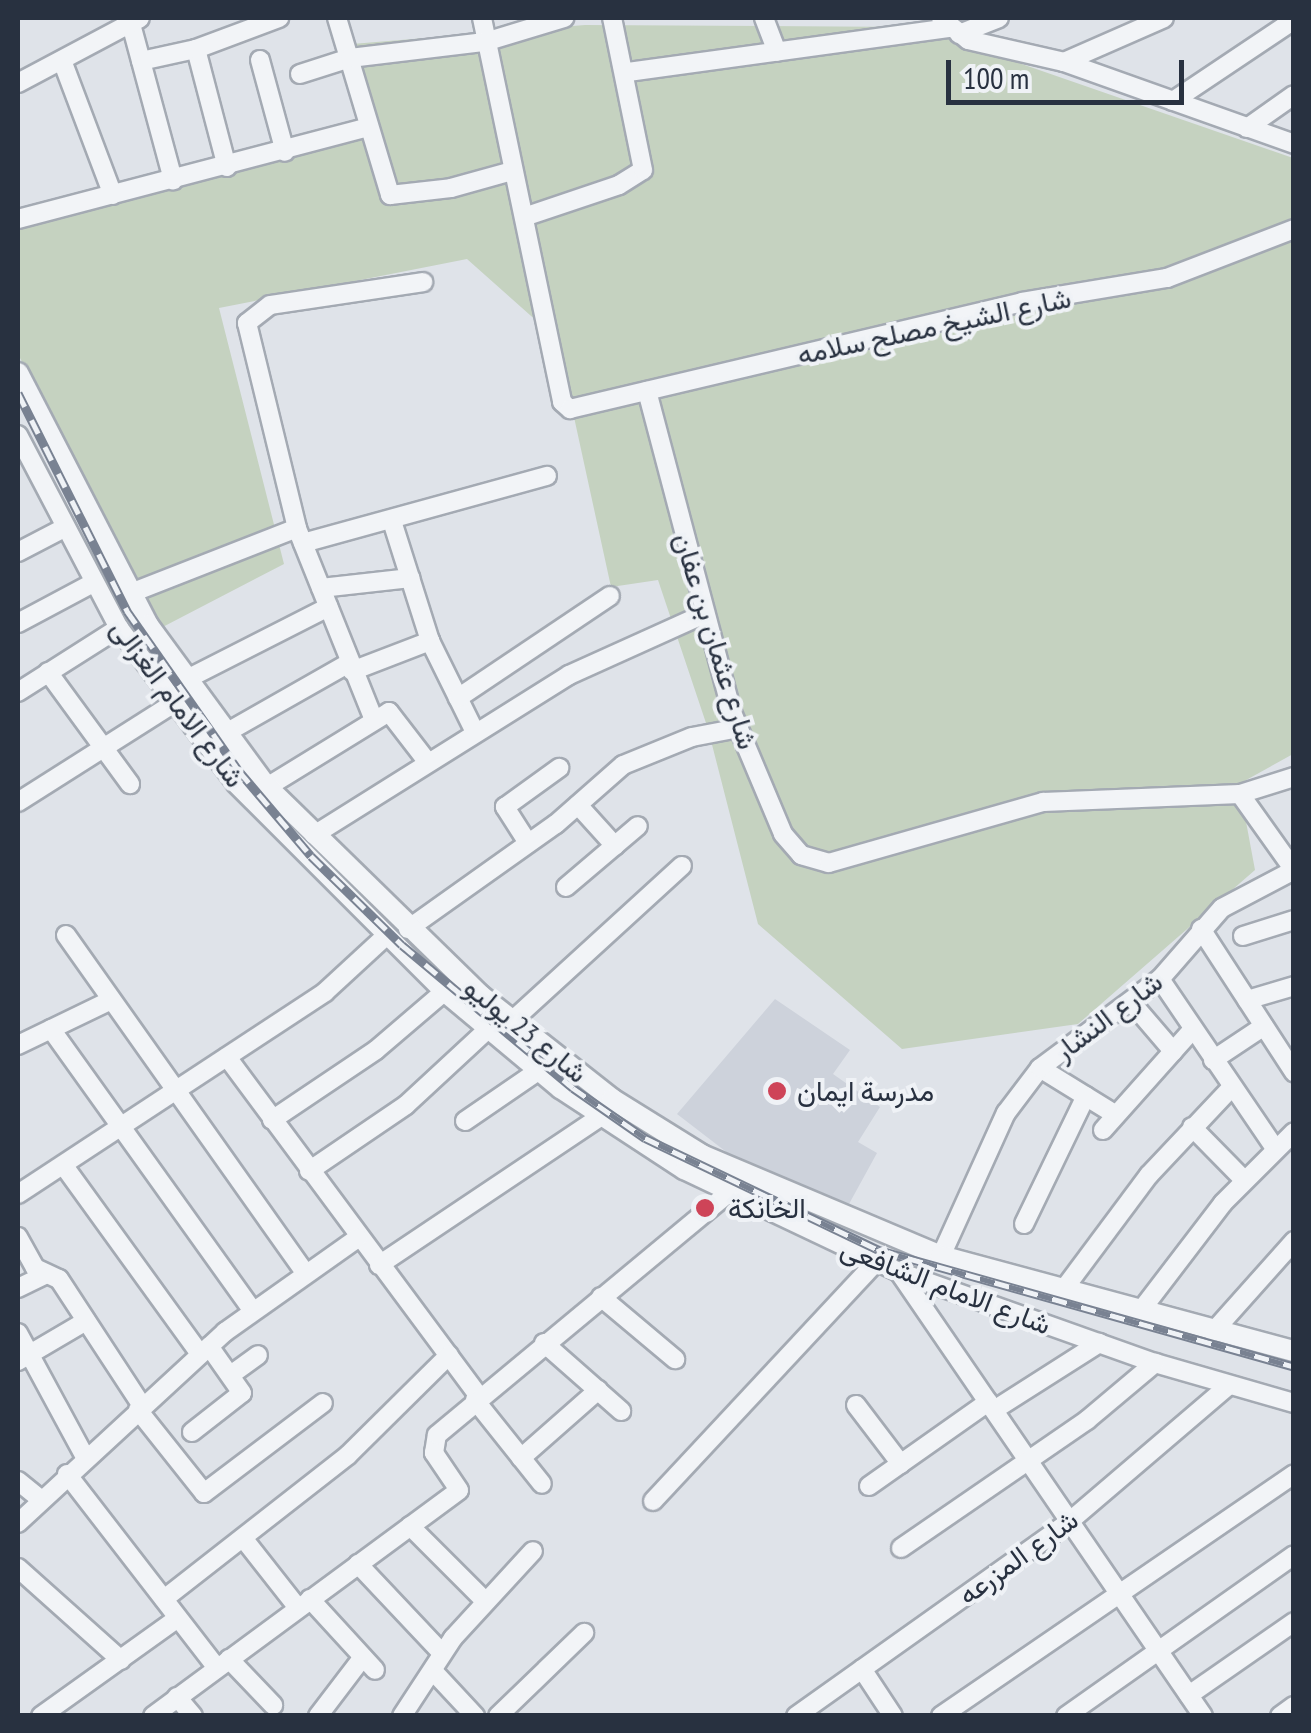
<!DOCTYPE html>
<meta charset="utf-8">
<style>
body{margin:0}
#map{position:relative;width:1311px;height:1733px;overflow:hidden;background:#dfe3e9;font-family:"PT Sans Narrow",Vazirmatn,sans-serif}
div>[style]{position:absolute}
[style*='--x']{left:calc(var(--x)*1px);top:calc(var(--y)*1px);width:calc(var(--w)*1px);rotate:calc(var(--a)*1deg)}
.built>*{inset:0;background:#cdd2db}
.green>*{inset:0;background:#c5d2c0}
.roads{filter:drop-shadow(2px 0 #a4aab3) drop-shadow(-2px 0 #a4aab3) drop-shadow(0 2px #a4aab3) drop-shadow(0 -2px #a4aab3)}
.minor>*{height:18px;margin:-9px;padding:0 9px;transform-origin:9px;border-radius:9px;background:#f2f4f7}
.tertiary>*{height:20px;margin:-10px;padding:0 10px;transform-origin:10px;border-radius:10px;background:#f2f4f7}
.rail>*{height:9px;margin-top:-4.5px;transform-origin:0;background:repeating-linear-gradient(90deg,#eff2f6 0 15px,#798292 0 30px);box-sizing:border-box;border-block:2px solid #798292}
.dots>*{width:28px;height:28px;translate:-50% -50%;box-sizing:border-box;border:5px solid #eff2f6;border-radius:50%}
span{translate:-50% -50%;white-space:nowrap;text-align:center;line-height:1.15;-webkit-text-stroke:8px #eff2f6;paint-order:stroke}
.street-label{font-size:28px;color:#283140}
.poi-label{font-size:28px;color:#283140}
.left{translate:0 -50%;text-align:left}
.frame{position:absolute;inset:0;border:20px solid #283140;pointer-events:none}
.scale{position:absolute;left:946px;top:60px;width:238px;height:45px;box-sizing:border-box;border:5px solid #283140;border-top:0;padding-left:12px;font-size:30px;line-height:35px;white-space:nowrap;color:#283140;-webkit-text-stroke:8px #eff2f6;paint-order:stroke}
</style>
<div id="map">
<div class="built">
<i style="clip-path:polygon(775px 999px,850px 1050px,833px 1074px,880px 1107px,858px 1142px,877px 1153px,849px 1204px,729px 1154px,677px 1114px)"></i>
</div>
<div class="green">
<i style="clip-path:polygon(585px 25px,915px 27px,1293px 158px,1293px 754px,1239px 784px,1255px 870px,1078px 1024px,902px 1049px,758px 924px,708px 729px,658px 580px,611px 587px,557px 339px,467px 259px,219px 308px,284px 564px,155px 631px,18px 354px,18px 226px,374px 135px,352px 44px)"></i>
</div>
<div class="roads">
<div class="minor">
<i style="--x:337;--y:18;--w:185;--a:73.3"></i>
<i style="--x:390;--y:195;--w:61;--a:-6.5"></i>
<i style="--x:451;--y:188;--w:63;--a:-15.6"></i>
<i style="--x:482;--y:18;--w:392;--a:78.2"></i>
<i style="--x:562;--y:402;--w:11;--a:41"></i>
<i style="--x:570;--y:409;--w:464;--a:-13.3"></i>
<i style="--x:1022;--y:302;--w:147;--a:-9.4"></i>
<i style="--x:1167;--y:278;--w:136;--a:-21.1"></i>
<i style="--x:764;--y:18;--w:36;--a:69"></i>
<i style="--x:941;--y:18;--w:35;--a:39"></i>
<i style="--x:968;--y:40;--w:98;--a:12.9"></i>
<i style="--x:1064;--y:62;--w:244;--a:19.6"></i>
<i style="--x:131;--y:24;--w:162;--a:74.9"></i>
<i style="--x:959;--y:34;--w:43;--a:-21.8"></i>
<i style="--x:196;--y:49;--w:122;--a:75.3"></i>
<i style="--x:260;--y:60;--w:95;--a:74.8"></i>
<i style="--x:141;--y:61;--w:56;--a:-12.3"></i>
<i style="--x:196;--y:49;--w:89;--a:-20.5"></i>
<i style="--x:1064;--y:62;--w:109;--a:-23.7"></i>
<i style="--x:63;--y:63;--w:141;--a:69.3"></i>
<i style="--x:628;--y:72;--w:325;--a:-7.8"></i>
<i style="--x:300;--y:74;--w:52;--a:-17.7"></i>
<i style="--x:350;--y:58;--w:136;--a:-6.8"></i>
<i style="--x:485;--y:42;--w:83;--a:-16.9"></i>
<i style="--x:18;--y:83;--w:138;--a:-28"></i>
<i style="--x:1173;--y:101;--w:146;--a:-33.8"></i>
<i style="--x:1247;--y:128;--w:57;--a:-35.1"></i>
<i style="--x:524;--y:217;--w:100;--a:-18.6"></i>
<i style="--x:619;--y:185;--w:28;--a:-32"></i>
<i style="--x:643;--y:170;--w:155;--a:-101.5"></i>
<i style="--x:18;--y:219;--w:363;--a:-14.7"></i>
<i style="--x:647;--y:391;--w:330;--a:75.2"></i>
<i style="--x:731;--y:710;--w:134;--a:67.2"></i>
<i style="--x:783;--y:834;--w:28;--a:49"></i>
<i style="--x:801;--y:855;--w:29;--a:16"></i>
<i style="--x:829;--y:863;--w:223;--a:-15.9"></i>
<i style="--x:1043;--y:802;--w:197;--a:-2.3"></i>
<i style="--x:1240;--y:794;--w:57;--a:-17.5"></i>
<i style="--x:18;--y:435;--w:218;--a:62.4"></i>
<i style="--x:119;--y:628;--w:195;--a:53.1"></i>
<i style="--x:236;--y:784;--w:294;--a:45"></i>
<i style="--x:444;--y:992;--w:151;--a:39.9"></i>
<i style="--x:560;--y:1089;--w:148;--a:33.2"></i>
<i style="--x:684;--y:1170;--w:238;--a:25.4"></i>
<i style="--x:899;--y:1272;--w:272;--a:19.6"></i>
<i style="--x:1155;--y:1363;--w:145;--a:16.1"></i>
<i style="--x:392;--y:521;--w:126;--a:72.4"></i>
<i style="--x:430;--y:641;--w:102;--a:63.7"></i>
<i style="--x:303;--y:543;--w:253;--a:-15.4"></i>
<i style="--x:18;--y:552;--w:52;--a:-27.6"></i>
<i style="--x:321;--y:588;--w:90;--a:-6.4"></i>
<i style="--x:131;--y:593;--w:178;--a:-21.4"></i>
<i style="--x:18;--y:623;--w:85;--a:-28.1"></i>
<i style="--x:352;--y:671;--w:84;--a:-21"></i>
<i style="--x:48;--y:672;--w:139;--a:53.8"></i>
<i style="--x:185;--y:680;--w:161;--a:-27"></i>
<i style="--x:18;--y:692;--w:120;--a:-32.4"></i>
<i style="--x:458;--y:698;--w:183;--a:-33.9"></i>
<i style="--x:374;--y:720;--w:207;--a:-111.9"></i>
<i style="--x:297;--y:528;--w:211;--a:-103.7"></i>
<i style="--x:247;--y:323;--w:29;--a:-38"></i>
<i style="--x:270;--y:305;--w:155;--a:-8.5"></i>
<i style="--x:224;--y:734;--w:144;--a:-29.6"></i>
<i style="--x:267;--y:787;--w:143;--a:-31.6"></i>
<i style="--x:389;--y:712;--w:61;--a:52.4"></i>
<i style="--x:1240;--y:794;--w:93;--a:54.6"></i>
<i style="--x:18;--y:802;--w:185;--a:-32.4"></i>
<i style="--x:578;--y:805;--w:55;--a:47.9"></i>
<i style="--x:314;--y:835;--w:301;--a:-32.1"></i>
<i style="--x:569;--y:675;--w:146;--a:-24.3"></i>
<i style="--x:528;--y:843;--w:43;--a:-122.6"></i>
<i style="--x:505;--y:807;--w:67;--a:-35.8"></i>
<i style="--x:566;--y:887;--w:94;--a:-40.3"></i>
<i style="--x:408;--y:929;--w:181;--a:-35.4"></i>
<i style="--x:556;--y:824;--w:89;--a:-41.4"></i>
<i style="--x:623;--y:765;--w:74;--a:-22.1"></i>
<i style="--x:692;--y:737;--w:48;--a:-10.8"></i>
<i style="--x:1201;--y:929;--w:171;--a:57"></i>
<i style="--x:66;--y:935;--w:414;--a:54.7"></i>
<i style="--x:1243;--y:936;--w:53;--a:-17.4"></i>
<i style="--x:1160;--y:979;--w:204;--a:55.8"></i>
<i style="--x:1247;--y:1000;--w:49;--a:-16.6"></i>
<i style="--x:1131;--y:1002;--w:65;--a:49.4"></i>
<i style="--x:512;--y:1021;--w:230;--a:-42.4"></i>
<i style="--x:51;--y:1029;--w:345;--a:54.4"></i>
<i style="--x:18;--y:1045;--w:101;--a:-25.8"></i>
<i style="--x:227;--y:1057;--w:422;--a:53.4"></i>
<i style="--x:1213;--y:1060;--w:61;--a:-33.7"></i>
<i style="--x:1040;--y:1068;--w:89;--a:31.7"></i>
<i style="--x:272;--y:1120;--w:125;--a:-33.9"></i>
<i style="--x:376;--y:1050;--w:89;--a:-40.5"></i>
<i style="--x:465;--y:1121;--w:88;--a:-34.4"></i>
<i style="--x:1192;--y:1127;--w:74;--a:45.5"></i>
<i style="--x:1103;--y:1130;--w:135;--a:-48.3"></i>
<i style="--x:64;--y:1166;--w:232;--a:54.1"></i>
<i style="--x:309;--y:1171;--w:117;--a:-34.2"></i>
<i style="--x:406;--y:1105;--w:110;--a:-42.8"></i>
<i style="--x:18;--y:1194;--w:367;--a:-33.3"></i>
<i style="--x:325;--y:992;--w:83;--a:-42.6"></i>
<i style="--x:1024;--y:1224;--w:142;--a:-64.2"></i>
<i style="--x:18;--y:1237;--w:35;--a:61"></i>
<i style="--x:35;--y:1268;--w:26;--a:25"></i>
<i style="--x:59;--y:1279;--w:152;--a:56.8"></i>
<i style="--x:941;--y:1256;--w:157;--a:-65.6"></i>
<i style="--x:1006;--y:1113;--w:56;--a:-52.9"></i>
<i style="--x:1040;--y:1068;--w:149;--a:-36.6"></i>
<i style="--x:1160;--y:979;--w:94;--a:-48.9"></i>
<i style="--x:1222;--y:908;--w:81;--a:-27.8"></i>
<i style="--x:379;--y:1265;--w:265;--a:-33.8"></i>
<i style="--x:899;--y:1272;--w:538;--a:55.6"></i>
<i style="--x:18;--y:1288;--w:32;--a:-26"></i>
<i style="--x:1061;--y:1293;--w:147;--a:-53.3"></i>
<i style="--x:1149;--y:1175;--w:118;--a:-46.7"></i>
<i style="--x:601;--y:1297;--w:97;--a:40"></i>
<i style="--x:1139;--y:1313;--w:138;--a:-52.6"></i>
<i style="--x:1223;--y:1203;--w:100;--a:-45"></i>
<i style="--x:1213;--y:1332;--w:122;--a:-48.3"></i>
<i style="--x:18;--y:1333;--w:141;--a:61.6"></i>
<i style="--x:544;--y:1343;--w:103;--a:41.4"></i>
<i style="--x:18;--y:1361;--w:79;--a:-30.5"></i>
<i style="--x:232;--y:1374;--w:32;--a:-36"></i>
<i style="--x:475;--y:1400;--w:107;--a:51.4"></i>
<i style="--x:856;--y:1405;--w:74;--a:52.7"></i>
<i style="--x:138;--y:1410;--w:106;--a:51.5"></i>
<i style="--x:204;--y:1493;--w:149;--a:-37.1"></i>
<i style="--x:994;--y:1410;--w:125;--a:-32.5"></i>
<i style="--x:192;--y:1432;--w:63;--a:-38"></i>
<i style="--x:242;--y:1393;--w:57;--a:-125.1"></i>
<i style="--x:521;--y:1458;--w:103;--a:-41.4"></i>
<i style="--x:67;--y:1474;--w:245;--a:52.3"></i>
<i style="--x:18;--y:1481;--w:27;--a:39"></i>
<i style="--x:869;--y:1486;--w:146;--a:-35.2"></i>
<i style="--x:653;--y:1501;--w:327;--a:-47"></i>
<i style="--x:18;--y:1523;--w:282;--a:-42.7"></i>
<i style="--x:225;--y:1332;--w:163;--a:-35.3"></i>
<i style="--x:410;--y:1526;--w:106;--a:45"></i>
<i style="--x:243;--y:1538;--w:89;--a:51.8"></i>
<i style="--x:901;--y:1548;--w:226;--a:-34.5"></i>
<i style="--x:1087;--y:1420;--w:89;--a:-40"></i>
<i style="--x:358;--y:1564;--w:122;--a:46.7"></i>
<i style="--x:18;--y:1568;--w:138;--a:41.8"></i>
<i style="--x:164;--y:1599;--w:234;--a:-38"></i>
<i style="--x:348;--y:1455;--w:142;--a:-44.7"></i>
<i style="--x:310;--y:1599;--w:96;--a:47.5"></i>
<i style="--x:229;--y:1659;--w:64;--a:46.3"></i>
<i style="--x:862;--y:1669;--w:56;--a:56.6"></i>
<i style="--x:433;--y:1671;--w:62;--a:47"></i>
<i style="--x:1189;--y:1695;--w:128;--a:-34.8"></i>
<i style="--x:177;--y:1697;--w:25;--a:50"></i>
<i style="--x:41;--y:1716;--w:168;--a:-35.6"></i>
<i style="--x:153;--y:1716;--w:380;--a:-36.4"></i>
<i style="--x:459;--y:1490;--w:45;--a:-124"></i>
<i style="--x:434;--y:1453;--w:18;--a:-81"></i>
<i style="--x:437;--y:1435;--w:378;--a:-39.7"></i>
<i style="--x:318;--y:1716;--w:74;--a:-52.7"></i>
<i style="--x:402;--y:1716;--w:93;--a:-56.8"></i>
<i style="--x:453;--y:1638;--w:118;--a:-47.4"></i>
<i style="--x:498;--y:1716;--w:120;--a:-44"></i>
<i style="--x:796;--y:1716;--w:336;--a:-35.4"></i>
<i style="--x:1070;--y:1521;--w:209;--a:-40.5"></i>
<i style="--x:941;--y:1716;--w:428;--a:-34.4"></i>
<i style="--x:1066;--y:1716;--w:279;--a:-35.2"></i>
<i style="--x:1280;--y:1716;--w:17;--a:-36"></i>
</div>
<div class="tertiary">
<i style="--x:18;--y:373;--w:284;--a:62.7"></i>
<i style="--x:148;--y:625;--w:201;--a:53.7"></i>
<i style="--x:267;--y:787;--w:298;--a:44.3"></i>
<i style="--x:480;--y:995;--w:168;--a:38.2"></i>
<i style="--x:612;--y:1099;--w:106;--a:31.9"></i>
<i style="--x:702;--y:1155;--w:259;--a:22.9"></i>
<i style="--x:941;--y:1256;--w:366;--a:15.1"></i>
</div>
</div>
<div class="rail">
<i style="--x:18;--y:393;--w:244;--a:63.4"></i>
<i style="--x:127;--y:611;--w:195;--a:55"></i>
<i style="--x:239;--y:771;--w:111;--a:49.7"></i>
<i style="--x:311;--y:856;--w:127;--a:44.4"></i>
<i style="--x:402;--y:945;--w:223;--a:39.9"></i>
<i style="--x:573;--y:1088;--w:88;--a:34.8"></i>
<i style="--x:645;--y:1138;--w:259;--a:25.6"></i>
<i style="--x:879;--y:1250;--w:431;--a:15.7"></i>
</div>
<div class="dots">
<i style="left:777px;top:1091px;background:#ce4458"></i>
<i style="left:705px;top:1208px;background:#ce4458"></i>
</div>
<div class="street-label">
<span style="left:934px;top:326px;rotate:-12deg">شارع الشيخ مصلح سلامه</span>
<span style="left:716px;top:641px;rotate:73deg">شارع عثمان بن عفان</span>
<span style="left:178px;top:703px;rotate:53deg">شارع الامام الغزالى</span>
<span style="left:1108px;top:1016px;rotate:-37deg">شارع النشار</span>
<span style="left:526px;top:1030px;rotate:39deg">شارع 23 يوليو</span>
<span style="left:946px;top:1286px;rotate:21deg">شارع الامام الشافعى</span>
<span style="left:1018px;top:1557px;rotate:-36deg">شارع المزرعه</span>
</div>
<div class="poi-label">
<span class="left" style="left:797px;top:1091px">مدرسة ايمان</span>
<span class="left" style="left:728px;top:1208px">الخانكة</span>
</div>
<div class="frame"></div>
<div class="scale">100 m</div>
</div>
